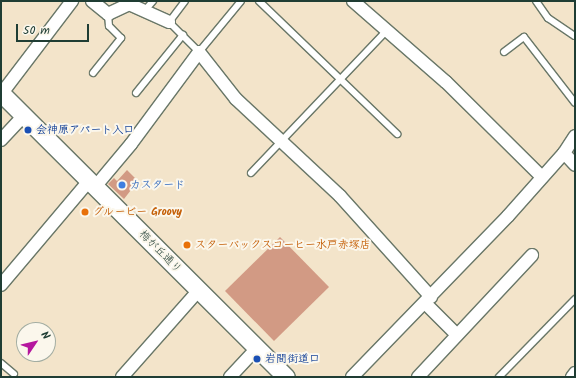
<!DOCTYPE html>
<meta charset="utf-8">
<style>
body{margin:0}
#map{position:relative;width:576px;height:378px;overflow:hidden;background:#f3e4ca;font-family:Kalam,"Klee One",sans-serif}
div>[style]{position:absolute}
[style*='--x']{left:calc(var(--x)*1px);top:calc(var(--y)*1px);width:calc(var(--w)*1px);rotate:calc(var(--a)*1deg)}
.building>*{inset:0;background:#d29a84}
.roads{filter:drop-shadow(1px 0 #697768) drop-shadow(-1px 0 #697768) drop-shadow(0 1px #697768) drop-shadow(0 -1px #697768)}
.lane>*{height:6px;margin:-3px;padding:0 3px;transform-origin:3px;border-radius:3px;background:#fff}
.street>*{height:12px;margin:-6px;padding:0 6px;transform-origin:6px;border-radius:6px;background:#fff}
.secondary>*{height:17px;margin:-8.5px;padding:0 8.5px;transform-origin:8.5px;border-radius:8.5px;background:#fff}
.dots>*{width:11px;height:11px;translate:-50% -50%;box-sizing:border-box;border:2px solid #fbf7ec;border-radius:50%}
span{translate:-50% -50%;white-space:nowrap;text-align:center;line-height:1.15;-webkit-text-stroke:4px #fbf7ec;paint-order:stroke}
.transit-label{font-size:11px;color:#164399;font-weight:700}
.left{translate:0 -50%;text-align:left}
.shop-label{font-size:11px;color:#366cbe;font-weight:700}
.food-label{font-size:11px;color:#c56008;font-weight:700}
.street-label{font-size:11px;color:#1f3d34}
.frame{position:absolute;inset:0;border:2px solid #1f3d34;pointer-events:none}
.north{position:absolute;left:16px;top:322px;width:40px;height:40px;box-sizing:border-box;background:#fbf7ec;border:1px solid #a3ada2;border-radius:50%;rotate:55deg;font-size:11px;font-weight:700;line-height:16px;text-align:center;color:#1f3d34}
.north::after{content:'';display:block;margin:auto;width:14px;height:18px;background:#b5179e;clip-path:polygon(50% 0,100% 100%,50% 72%,0 100%)}
.scale{position:absolute;left:16px;top:24px;width:73px;height:18px;box-sizing:border-box;border:2px solid #1f3d34;border-top:0;padding-left:5px;font-size:12px;line-height:14px;white-space:nowrap;color:#1f3d34;-webkit-text-stroke:3px #fbf7ec;paint-order:stroke}
</style>
<div id="map">
<div class="building">
<i style="clip-path:polygon(127px 170px,138px 181px,124px 199px,108px 184px,114px 178px,117px 181px)"></i>
<i style="clip-path:polygon(280px 237px,329px 287px,274px 341px,225px 291px)"></i>
</div>
<div class="roads">
<div class="lane">
<i style="--x:185;--y:1;--w:26;--a:127"></i>
<i style="--x:169;--y:22;--w:42;--a:45"></i>
<i style="--x:199;--y:52;--w:66;--a:-50.5"></i>
<i style="--x:259;--y:1;--w:192;--a:43.9"></i>
<i style="--x:536;--y:1;--w:21;--a:55"></i>
<i style="--x:548;--y:18;--w:32;--a:34"></i>
<i style="--x:146;--y:9;--w:11;--a:-49"></i>
<i style="--x:504;--y:52;--w:25;--a:-37"></i>
<i style="--x:524;--y:37;--w:83;--a:52.3"></i>
<i style="--x:93;--y:73;--w:45;--a:-51.3"></i>
<i style="--x:121;--y:38;--w:17;--a:-135"></i>
<i style="--x:109;--y:26;--w:12;--a:-95"></i>
<i style="--x:136;--y:93;--w:75;--a:-51"></i>
<i style="--x:251;--y:173;--w:196;--a:-46.4"></i>
<i style="--x:1;--y:363;--w:17;--a:40"></i>
<i style="--x:499;--y:377;--w:109;--a:-45.7"></i>
</div>
<div class="street">
<i style="--x:92;--y:1;--w:21;--a:39"></i>
<i style="--x:108;--y:14;--w:23;--a:-25"></i>
<i style="--x:129;--y:4;--w:44;--a:24.2"></i>
<i style="--x:353;--y:1;--w:123;--a:41.1"></i>
<i style="--x:446;--y:82;--w:135;--a:44.7"></i>
<i style="--x:2;--y:93;--w:116;--a:-52.7"></i>
<i style="--x:1;--y:140;--w:34;--a:-47"></i>
<i style="--x:564;--y:153;--w:16;--a:47"></i>
<i style="--x:95;--y:187;--w:56;--a:-50.1"></i>
<i style="--x:131;--y:144;--w:114;--a:-53.5"></i>
<i style="--x:199;--y:52;--w:60;--a:51.8"></i>
<i style="--x:236;--y:99;--w:142;--a:43"></i>
<i style="--x:340;--y:196;--w:136;--a:48"></i>
<i style="--x:1;--y:285;--w:136;--a:-49.8"></i>
<i style="--x:425;--y:303;--w:45;--a:45"></i>
<i style="--x:122;--y:377;--w:116;--a:-48.5"></i>
<i style="--x:230;--y:377;--w:40;--a:-47"></i>
<i style="--x:352;--y:377;--w:224;--a:-45.9"></i>
<i style="--x:508;--y:216;--w:84;--a:-48.4"></i>
<i style="--x:564;--y:153;--w:20;--a:-57"></i>
<i style="--x:418;--y:377;--w:167;--a:-46.9"></i>
<i style="--x:572;--y:377;--w:5;--a:-53"></i>
</div>
<div class="secondary">
<i style="--x:1;--y:93;--w:402;--a:44.9"></i>
</div>
</div>
<div class="dots">
<i style="left:28px;top:130px;background:#1a4fb4"></i>
<i style="left:122px;top:185px;background:#3f7fe0"></i>
<i style="left:85px;top:212px;background:#e8710a"></i>
<i style="left:187px;top:245px;background:#e8710a"></i>
<i style="left:257px;top:359px;background:#1a4fb4"></i>
</div>
<div class="transit-label">
<span class="left" style="left:36px;top:130px">会神原アパート入口</span>
<span class="left" style="left:265px;top:359px">岩間街道口</span>
</div>
<div class="shop-label">
<span class="left" style="left:130px;top:185px">カスタード</span>
</div>
<div class="food-label">
<span class="left" style="left:93px;top:212px">グルービー Groovy</span>
<span class="left" style="left:195px;top:245px">スターバックスコーヒー水戸赤塚店</span>
</div>
<div class="street-label">
<span style="left:160px;top:252px;rotate:45deg">梅が丘通り</span>
</div>
<div class="frame"></div>
<div class="north">N</div>
<div class="scale">50 m</div>
</div>
